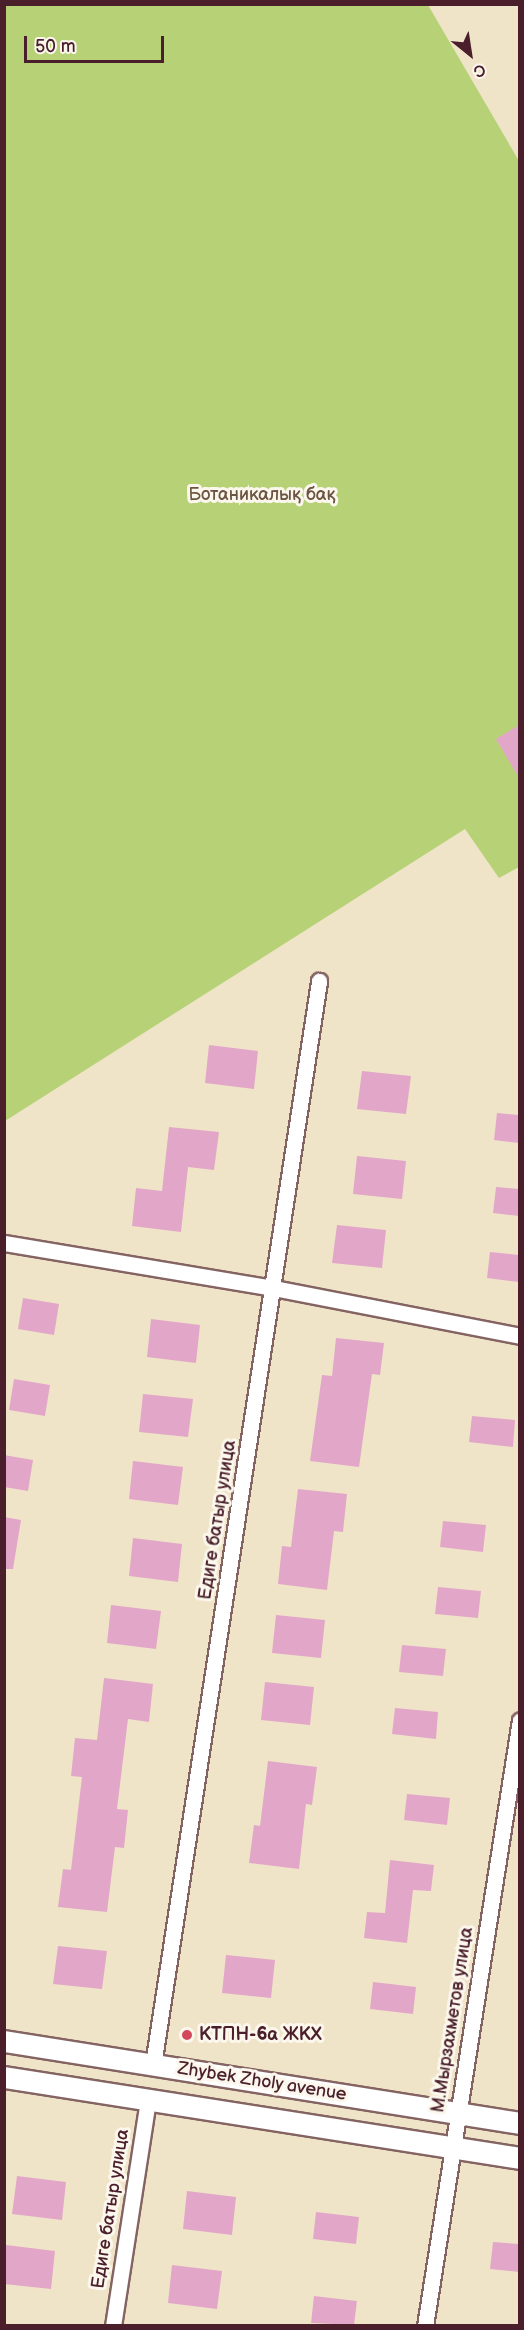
<!DOCTYPE html>
<meta charset="utf-8">
<style>
body{margin:0}
#map{position:relative;width:524px;height:2330px;overflow:hidden;background:#f0e4c8;font-family:"Balsamiq Sans",sans-serif}
div>[style]{position:absolute}
[style*='--x']{left:calc(var(--x)*1px);top:calc(var(--y)*1px);width:calc(var(--w)*1px);rotate:calc(var(--a)*1deg)}
.green>*{inset:0;background:#b7d176}
.building>*{inset:0;background:#e2a7c8}
.roads{filter:drop-shadow(2px 0 #846462) drop-shadow(-2px 0 #846462) drop-shadow(0 2px #846462) drop-shadow(0 -2px #846462)}
.street>*{height:15px;margin:-7.5px;padding:0 7.5px;transform-origin:7.5px;border-radius:7.5px;background:#fff}
.secondary>*{height:21px;margin:-10.5px;padding:0 10.5px;transform-origin:10.5px;border-radius:10.5px;background:#fff}
.dots>*{width:16px;height:16px;translate:-50% -50%;box-sizing:border-box;border:3px solid #fbf7ec;border-radius:50%}
span{translate:-50% -50%;white-space:nowrap;text-align:center;line-height:1.15;-webkit-text-stroke:6px #fbf7ec;paint-order:stroke}
.park-label{font-size:18px;color:#6b5442}
.street-label{font-size:18px;color:#4a1f2b}
.poi-label{font-size:18px;color:#4a1f2b;font-weight:700}
.left{translate:0 -50%;text-align:left}
.frame{position:absolute;inset:0;border:6px solid #4a1f2b;pointer-events:none}
.north{position:absolute;left:440px;top:24px;width:60px;height:60px;-webkit-text-stroke:4px #fbf7ec;paint-order:stroke;rotate:150deg;font-size:16px;font-weight:700;line-height:24px;text-align:center;color:#4a1f2b}
.north::after{content:'';display:block;margin:auto;width:21px;height:27px;background:#4a1f2b;clip-path:polygon(50% 0,100% 100%,50% 72%,0 100%)}
.scale{position:absolute;left:24px;top:36px;width:140px;height:27px;box-sizing:border-box;border:3px solid #4a1f2b;border-top:0;padding-left:8px;font-size:18px;line-height:21px;white-space:nowrap;color:#4a1f2b;-webkit-text-stroke:4px #fbf7ec;paint-order:stroke}
</style>
<div id="map">
<div class="green">
<i style="clip-path:polygon(5px 5px,428px 5px,519px 161px,519px 867px,499px 878px,465px 829px,5px 1121px)"></i>
</div>
<div class="building">
<i style="clip-path:polygon(519px 725px,519px 778px,496px 739px)"></i>
<i style="clip-path:polygon(209px 1045px,258px 1051px,254px 1089px,205px 1083px)"></i>
<i style="clip-path:polygon(362px 1071px,411px 1076px,406px 1114px,357px 1109px)"></i>
<i style="clip-path:polygon(497px 1113px,519px 1115px,519px 1143px,494px 1140px)"></i>
<i style="clip-path:polygon(169px 1127px,219px 1132px,214px 1170px,188px 1167px,181px 1232px,132px 1226px,136px 1188px,162px 1191px)"></i>
<i style="clip-path:polygon(357px 1156px,406px 1161px,402px 1199px,353px 1194px)"></i>
<i style="clip-path:polygon(496px 1187px,519px 1189px,519px 1216px,493px 1213px)"></i>
<i style="clip-path:polygon(337px 1225px,386px 1230px,382px 1268px,332px 1263px)"></i>
<i style="clip-path:polygon(490px 1252px,519px 1255px,519px 1282px,487px 1278px)"></i>
<i style="clip-path:polygon(23px 1298px,59px 1304px,54px 1335px,18px 1329px)"></i>
<i style="clip-path:polygon(151px 1319px,200px 1325px,196px 1363px,147px 1357px)"></i>
<i style="clip-path:polygon(336px 1338px,384px 1343px,380px 1375px,372px 1374px,359px 1467px,310px 1461px,322px 1375px,332px 1376px)"></i>
<i style="clip-path:polygon(14px 1379px,50px 1385px,45px 1416px,9px 1410px)"></i>
<i style="clip-path:polygon(143px 1394px,193px 1399px,188px 1437px,139px 1432px)"></i>
<i style="clip-path:polygon(472px 1416px,515px 1420px,513px 1447px,469px 1442px)"></i>
<i style="clip-path:polygon(4px 1455px,33px 1460px,28px 1491px,4px 1487px)"></i>
<i style="clip-path:polygon(133px 1461px,183px 1467px,178px 1505px,129px 1499px)"></i>
<i style="clip-path:polygon(298px 1489px,347px 1494px,343px 1532px,334px 1531px,327px 1590px,278px 1584px,282px 1546px,291px 1547px)"></i>
<i style="clip-path:polygon(4px 1517px,21px 1520px,13px 1569px,4px 1569px)"></i>
<i style="clip-path:polygon(443px 1521px,486px 1525px,483px 1552px,440px 1547px)"></i>
<i style="clip-path:polygon(133px 1538px,182px 1544px,178px 1582px,129px 1576px)"></i>
<i style="clip-path:polygon(438px 1587px,481px 1591px,478px 1618px,435px 1614px)"></i>
<i style="clip-path:polygon(111px 1605px,161px 1611px,156px 1649px,107px 1643px)"></i>
<i style="clip-path:polygon(276px 1615px,325px 1620px,321px 1658px,272px 1653px)"></i>
<i style="clip-path:polygon(402px 1645px,446px 1649px,443px 1676px,399px 1672px)"></i>
<i style="clip-path:polygon(104px 1678px,153px 1684px,149px 1722px,128px 1719px,117px 1809px,128px 1810px,124px 1848px,115px 1847px,107px 1912px,58px 1907px,63px 1869px,71px 1870px,82px 1777px,71px 1776px,75px 1738px,97px 1740px)"></i>
<i style="clip-path:polygon(265px 1682px,314px 1687px,310px 1725px,261px 1720px)"></i>
<i style="clip-path:polygon(395px 1708px,438px 1712px,436px 1739px,392px 1734px)"></i>
<i style="clip-path:polygon(268px 1761px,317px 1767px,312px 1805px,306px 1804px,299px 1869px,249px 1863px,254px 1825px,260px 1826px)"></i>
<i style="clip-path:polygon(407px 1794px,450px 1798px,447px 1825px,404px 1820px)"></i>
<i style="clip-path:polygon(390px 1860px,434px 1865px,431px 1891px,413px 1890px,407px 1943px,364px 1938px,367px 1912px,385px 1913px)"></i>
<i style="clip-path:polygon(58px 1946px,107px 1951px,102px 1989px,53px 1984px)"></i>
<i style="clip-path:polygon(226px 1955px,275px 1960px,271px 1998px,222px 1993px)"></i>
<i style="clip-path:polygon(373px 1982px,416px 1987px,413px 2014px,370px 2009px)"></i>
<i style="clip-path:polygon(17px 2176px,66px 2182px,62px 2220px,12px 2214px)"></i>
<i style="clip-path:polygon(187px 2191px,236px 2197px,232px 2235px,183px 2229px)"></i>
<i style="clip-path:polygon(316px 2212px,359px 2217px,356px 2244px,313px 2239px)"></i>
<i style="clip-path:polygon(493px 2242px,519px 2244px,519px 2272px,490px 2269px)"></i>
<i style="clip-path:polygon(6px 2245px,55px 2251px,51px 2289px,4px 2284px)"></i>
<i style="clip-path:polygon(172px 2265px,222px 2271px,217px 2309px,168px 2303px)"></i>
<i style="clip-path:polygon(314px 2296px,357px 2301px,354px 2325px,311px 2323px)"></i>
</div>
<div class="roads">
<div class="street">
<i style="--x:4;--y:1243;--w:274;--a:9.5"></i>
<i style="--x:274;--y:1288;--w:251;--a:11"></i>
<i style="--x:153;--y:2065;--w:1097;--a:-81.29"></i>
<i style="--x:113;--y:2326;--w:230;--a:-81.2"></i>
<i style="--x:425;--y:2326;--w:613;--a:-81.09"></i>
</div>
<div class="secondary">
<i style="--x:4;--y:2041;--w:522;--a:9.03"></i>
<i style="--x:4;--y:2077;--w:522;--a:8.92"></i>
</div>
</div>
<div class="dots">
<i style="left:187px;top:2035px;background:#d1495b"></i>
</div>
<div class="park-label">
<span style="left:262px;top:495px">Ботаникалық бақ</span>
</div>
<div class="street-label">
<span style="left:218px;top:1520px;rotate:-81deg">Едиге батыр улица</span>
<span style="left:453px;top:2020px;rotate:-81deg">М.Мырзахметов улица</span>
<span style="left:262px;top:2082px;rotate:9deg">Zhybek Zholy avenue</span>
<span style="left:111px;top:2209px;rotate:-81deg">Едиге батыр улица</span>
</div>
<div class="poi-label">
<span class="left" style="left:199px;top:2035px">КТПН-6а ЖКХ</span>
</div>
<div class="frame"></div>
<div class="north">С</div>
<div class="scale">50 m</div>
</div>
